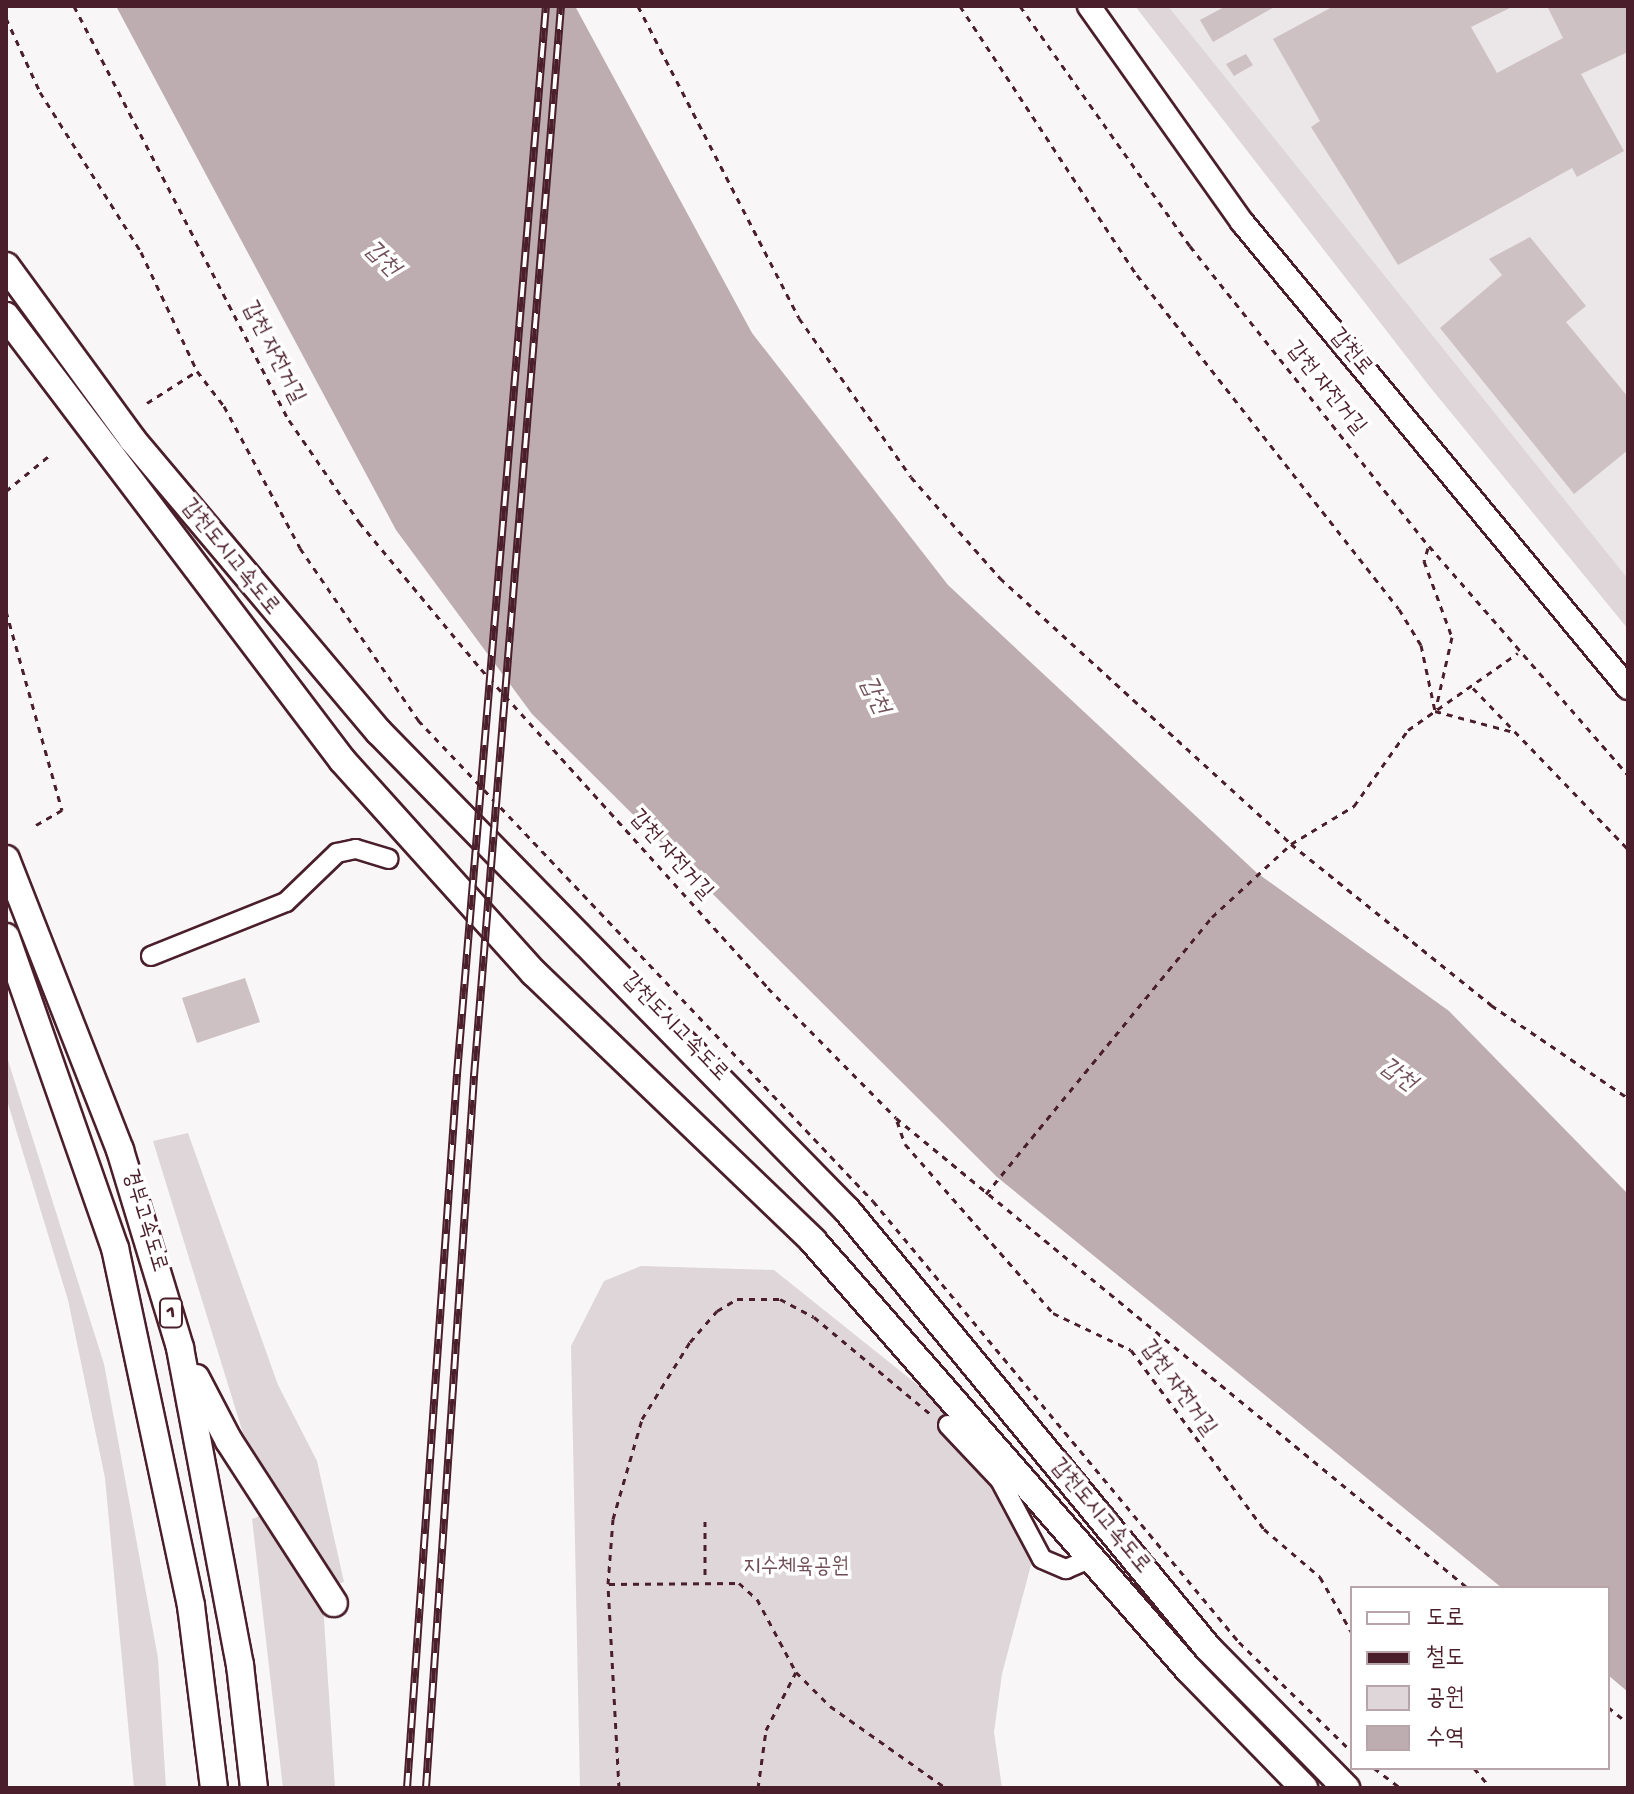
<!DOCTYPE html>
<meta charset="utf-8">
<style>
body{margin:0}
#map{position:relative;width:1634px;height:1794px;overflow:hidden;background:#f8f6f7;font-family:"Gochi Hand","Poor Story",sans-serif}
div>[style]{position:absolute}
[style*='--x']{left:calc(var(--x)*1px);top:calc(var(--y)*1px);width:calc(var(--w)*1px);rotate:calc(var(--a)*1deg)}
.built>*{inset:0;background:#ebe6e8}
.green>*{inset:0;background:#ded6d9}
.water>*{inset:0;background:#bdadb0}
.building>*{inset:0;background:#cdc1c4}
.path>*{height:3px;margin-top:-1.5px;transform-origin:0;background:repeating-linear-gradient(90deg,#4a1f2b 0 6px,transparent 0 12px)}
.roads{filter:drop-shadow(2px 0 #4a1f2b) drop-shadow(-2px 0 #4a1f2b) drop-shadow(0 2px #4a1f2b) drop-shadow(0 -2px #4a1f2b)}
.minor>*{height:18px;margin:-9px;padding:0 9px;transform-origin:9px;border-radius:9px;background:#fff}
.major>*{height:22px;margin:-11px;padding:0 11px;transform-origin:11px;border-radius:11px;background:#fff}
.highway>*{height:26px;margin:-13px;padding:0 13px;transform-origin:13px;border-radius:13px;background:#fff}
.rail>*{height:8px;margin-top:-4px;transform-origin:0;background:repeating-linear-gradient(90deg,#fff 0 15px,#4a1f2b 0 30px);box-sizing:border-box;border-block:2px solid #4a1f2b}
span{translate:-50% -50%;white-space:nowrap;text-align:center;line-height:1.15;-webkit-text-stroke:7px #fff;paint-order:stroke}
.shield-label span{padding:2px 6px;background:#fff;border:2px solid;border-radius:6px;-webkit-text-stroke-width:0}
.shield-label{font-size:20px;color:#4a1f2b;font-weight:700}
.street-label{font-size:22px;color:#4a1f2b}
.park-label{font-size:22px;color:#6f4d56}
.water-label{font-size:24px;color:#72515a;font-style:italic}
.frame{position:absolute;inset:0;border:8px solid #4a1f2b;pointer-events:none}
.legend{position:absolute;left:1350px;top:1586px;width:260px;height:184px;box-sizing:border-box;background:#fff;border:2px solid #b7a5aa;margin:0;padding:10px 14px;list-style:none;font-size:24px;color:#4a1f2b}
.legend li{display:flex;align-items:center;gap:16px;height:40px}
.legend b{width:40px;border:2px solid #b7a5aa}
</style>
<div id="map">
<div class="built">
<i style="clip-path:polygon(1168px 6px,1628px 6px,1628px 579px,1574px 517px)"></i>
</div>
<div class="green">
<i style="clip-path:polygon(1135px 6px,1168px 6px,1628px 579px,1628px 629px,1430px 387px)"></i>
<i style="clip-path:polygon(6px 1054px,104px 1364px,158px 1658px,166px 1788px,134px 1788px,105px 1478px,68px 1300px,6px 1097px)"></i>
<i style="clip-path:polygon(188px 1133px,278px 1385px,317px 1461px,344px 1582px,332px 1586px,246px 1443px,153px 1141px)"></i>
<i style="clip-path:polygon(641px 1266px,774px 1270px,944px 1406px,1019px 1488px,1031px 1565px,1002px 1674px,994px 1732px,1002px 1788px,580px 1788px,571px 1346px,604px 1281px)"></i>
<i style="clip-path:polygon(262px 1515px,323px 1604px,335px 1788px,283px 1788px,252px 1519px)"></i>
</div>
<div class="water">
<i style="clip-path:polygon(116px 6px,575px 6px,752px 333px,948px 585px,1257px 873px,1449px 1011px,1628px 1194px,1628px 1692px,1608px 1675px,1608px 1588px,1502px 1588px,997px 1177px,532px 714px,396px 530px)"></i>
</div>
<div class="building">
<i style="clip-path:polygon(1226px 6px,1276px 6px,1213px 42px,1200px 20px)"></i>
<i style="clip-path:polygon(1334px 6px,1514px 6px,1471px 27px,1497px 73px,1563px 38px,1547px 6px,1628px 6px,1628px 52px,1581px 74px,1624px 151px,1577px 177px,1572px 168px,1398px 265px,1311px 127px,1320px 121px,1273px 39px)"></i>
<i style="clip-path:polygon(1246px 54px,1253px 65px,1234px 76px,1226px 64px)"></i>
<i style="clip-path:polygon(1530px 237px,1586px 306px,1566px 322px,1628px 397px,1628px 450px,1574px 494px,1440px 328px,1502px 275px,1489px 259px)"></i>
<i style="clip-path:polygon(245px 978px,260px 1022px,197px 1043px,182px 998px)"></i>
</div>
<div class="path">
<i style="--x:74;--y:6;--w:466;--a:62.6"></i>
<i style="--x:289;--y:420;--w:124;--a:55.5"></i>
<i style="--x:359;--y:522;--w:191;--a:50.3"></i>
<i style="--x:481;--y:669;--w:429;--a:48"></i>
<i style="--x:768;--y:988;--w:182;--a:45.4"></i>
<i style="--x:896;--y:1118;--w:740;--a:39.41"></i>
<i style="--x:638;--y:6;--w:351;--a:62.7"></i>
<i style="--x:799;--y:318;--w:194;--a:54.8"></i>
<i style="--x:911;--y:477;--w:135;--a:48.6"></i>
<i style="--x:1000;--y:578;--w:394;--a:42.4"></i>
<i style="--x:1291;--y:844;--w:257;--a:38.8"></i>
<i style="--x:1491;--y:1005;--w:166;--a:34.2"></i>
<i style="--x:960;--y:6;--w:322;--a:56.7"></i>
<i style="--x:1137;--y:275;--w:424;--a:51.9"></i>
<i style="--x:1399;--y:609;--w:42;--a:58.6"></i>
<i style="--x:1421;--y:645;--w:67;--a:78"></i>
<i style="--x:1435;--y:711;--w:82;--a:14.9"></i>
<i style="--x:1020;--y:6;--w:294;--a:54.7"></i>
<i style="--x:1190;--y:246;--w:384;--a:51.5"></i>
<i style="--x:1429;--y:546;--w:303;--a:49"></i>
<i style="--x:6;--y:18;--w:81;--a:65.3"></i>
<i style="--x:40;--y:92;--w:189;--a:57.7"></i>
<i style="--x:141;--y:252;--w:132;--a:64.8"></i>
<i style="--x:197;--y:371;--w:44;--a:52.4"></i>
<i style="--x:224;--y:406;--w:161;--a:61.8"></i>
<i style="--x:300;--y:548;--w:209;--a:55.5"></i>
<i style="--x:418;--y:720;--w:662;--a:46.59"></i>
<i style="--x:873;--y:1201;--w:573;--a:50.31"></i>
<i style="--x:1239;--y:1642;--w:158;--a:44.2"></i>
<i style="--x:147;--y:403;--w:59;--a:-32.6"></i>
<i style="--x:6;--y:491;--w:57;--a:-39.3"></i>
<i style="--x:1428;--y:548;--w:14;--a:107"></i>
<i style="--x:1424;--y:561;--w:81;--a:69.8"></i>
<i style="--x:1452;--y:637;--w:73;--a:102.7"></i>
<i style="--x:6;--y:611;--w:207;--a:74.3"></i>
<i style="--x:62;--y:810;--w:30;--a:150"></i>
<i style="--x:1473;--y:688;--w:223;--a:46.1"></i>
<i style="--x:897;--y:1121;--w:24;--a:71"></i>
<i style="--x:905;--y:1144;--w:225;--a:48.8"></i>
<i style="--x:1053;--y:1313;--w:86;--a:25.4"></i>
<i style="--x:1131;--y:1350;--w:223;--a:53.4"></i>
<i style="--x:1264;--y:1529;--w:74;--a:40.6"></i>
<i style="--x:1320;--y:1577;--w:64;--a:60.3"></i>
<i style="--x:986;--y:1194;--w:357;--a:-50.8"></i>
<i style="--x:1212;--y:917;--w:108;--a:-42.7"></i>
<i style="--x:1291;--y:844;--w:74;--a:-31.1"></i>
<i style="--x:1354;--y:806;--w:93;--a:-54.6"></i>
<i style="--x:1408;--y:730;--w:134;--a:-35"></i>
<i style="--x:705;--y:1521;--w:59;--a:90"></i>
<i style="--x:609;--y:1584;--w:130;--a:-0.4"></i>
<i style="--x:739;--y:1583;--w:24;--a:42"></i>
<i style="--x:757;--y:1599;--w:83;--a:61.9"></i>
<i style="--x:796;--y:1672;--w:48;--a:45"></i>
<i style="--x:830;--y:1706;--w:142;--a:35.3"></i>
<i style="--x:1608;--y:1707;--w:26;--a:39"></i>
<i style="--x:1374;--y:1768;--w:34;--a:37"></i>
<i style="--x:1474;--y:1768;--w:26;--a:50"></i>
<i style="--x:619;--y:1788;--w:204;--a:-93.1"></i>
<i style="--x:608;--y:1584;--w:65;--a:-85.6"></i>
<i style="--x:613;--y:1519;--w:104;--a:-73.8"></i>
<i style="--x:642;--y:1419;--w:91;--a:-58.1"></i>
<i style="--x:690;--y:1342;--w:41;--a:-48.9"></i>
<i style="--x:717;--y:1311;--w:23;--a:-31"></i>
<i style="--x:737;--y:1299;--w:43;--a:0"></i>
<i style="--x:780;--y:1299;--w:38;--a:28"></i>
<i style="--x:814;--y:1317;--w:156;--a:39.8"></i>
<i style="--x:758;--y:1788;--w:59;--a:-82.1"></i>
<i style="--x:766;--y:1730;--w:65;--a:-62.7"></i>
</div>
<div class="roads">
<div class="minor">
<i style="--x:151;--y:956;--w:145;--a:-21.8"></i>
<i style="--x:286;--y:902;--w:71;--a:-43.9"></i>
<i style="--x:337;--y:853;--w:19;--a:-12"></i>
<i style="--x:356;--y:849;--w:34;--a:17"></i>
<i style="--x:948;--y:1425;--w:76;--a:46.6"></i>
<i style="--x:1000;--y:1480;--w:89;--a:62"></i>
<i style="--x:1042;--y:1559;--w:26;--a:23"></i>
<i style="--x:1066;--y:1569;--w:28;--a:-23"></i>
</div>
<div class="major">
<i style="--x:1089;--y:6;--w:265;--a:54.7"></i>
<i style="--x:1242;--y:222;--w:605;--a:50.36"></i>
</div>
<div class="highway">
<i style="--x:6;--y:266;--w:214;--a:53.9"></i>
<i style="--x:132;--y:439;--w:383;--a:49.9"></i>
<i style="--x:379;--y:732;--w:669;--a:45.61"></i>
<i style="--x:847;--y:1210;--w:568;--a:50.5"></i>
<i style="--x:1208;--y:1648;--w:197;--a:45.4"></i>
<i style="--x:6;--y:316;--w:557;--a:52.88"></i>
<i style="--x:342;--y:760;--w:287;--a:48"></i>
<i style="--x:534;--y:973;--w:387;--a:43.8"></i>
<i style="--x:813;--y:1241;--w:570;--a:48.77"></i>
<i style="--x:1189;--y:1670;--w:165;--a:45.7"></i>
<i style="--x:6;--y:859;--w:313;--a:68.6"></i>
<i style="--x:120;--y:1150;--w:207;--a:73.1"></i>
<i style="--x:180;--y:1348;--w:323;--a:79.3"></i>
<i style="--x:240;--y:1665;--w:124;--a:83.5"></i>
<i style="--x:6;--y:937;--w:330;--a:70.7"></i>
<i style="--x:115;--y:1248;--w:366;--a:78"></i>
<i style="--x:191;--y:1606;--w:183;--a:82.8"></i>
<i style="--x:196;--y:1378;--w:71;--a:62.4"></i>
<i style="--x:229;--y:1441;--w:193;--a:57.1"></i>
</div>
</div>
<div class="rail">
<i style="--x:407;--y:1788;--w:716;--a:-85.99"></i>
<i style="--x:457;--y:1074;--w:1072;--a:-85.24"></i>
<i style="--x:426;--y:1788;--w:714;--a:-86.14"></i>
<i style="--x:474;--y:1076;--w:1074;--a:-85.35"></i>
</div>
<div class="shield-label">
<span style="left:171px;top:1313px">1</span>
</div>
<div class="street-label">
<span style="left:272px;top:353px;rotate:63deg">갑천 자전거길</span>
<span style="left:1350px;top:353px;rotate:50deg">갑천로</span>
<span style="left:1325px;top:389px;rotate:51deg">갑천 자전거길</span>
<span style="left:229px;top:558px;rotate:51deg">갑천도시고속도로</span>
<span style="left:670px;top:856px;rotate:48deg">갑천 자전거길</span>
<span style="left:674px;top:1028px;rotate:46deg">갑천도시고속도로</span>
<span style="left:143px;top:1221px;rotate:73deg">경부고속도로</span>
<span style="left:1177px;top:1389px;rotate:54deg">갑천 자전거길</span>
<span style="left:1099px;top:1517px;rotate:50deg">갑천도시고속도로</span>
</div>
<div class="park-label">
<span style="left:796px;top:1569px">지수체육공원</span>
</div>
<div class="water-label">
<span style="left:381px;top:260px;rotate:45deg">갑천</span>
<span style="left:873px;top:696px;rotate:64deg">갑천</span>
<span style="left:1397px;top:1076px;rotate:36deg">갑천</span>
</div>
<div class="frame"></div>
<ul class="legend">
<li><b style="height:10px;background:#fff"></b>도로</li>
<li><b style="height:10px;background:#4a1f2b"></b>철도</li>
<li><b style="height:22px;background:#ded6d9"></b>공원</li>
<li><b style="height:22px;background:#bdadb0"></b>수역</li>
</ul>
</div>
